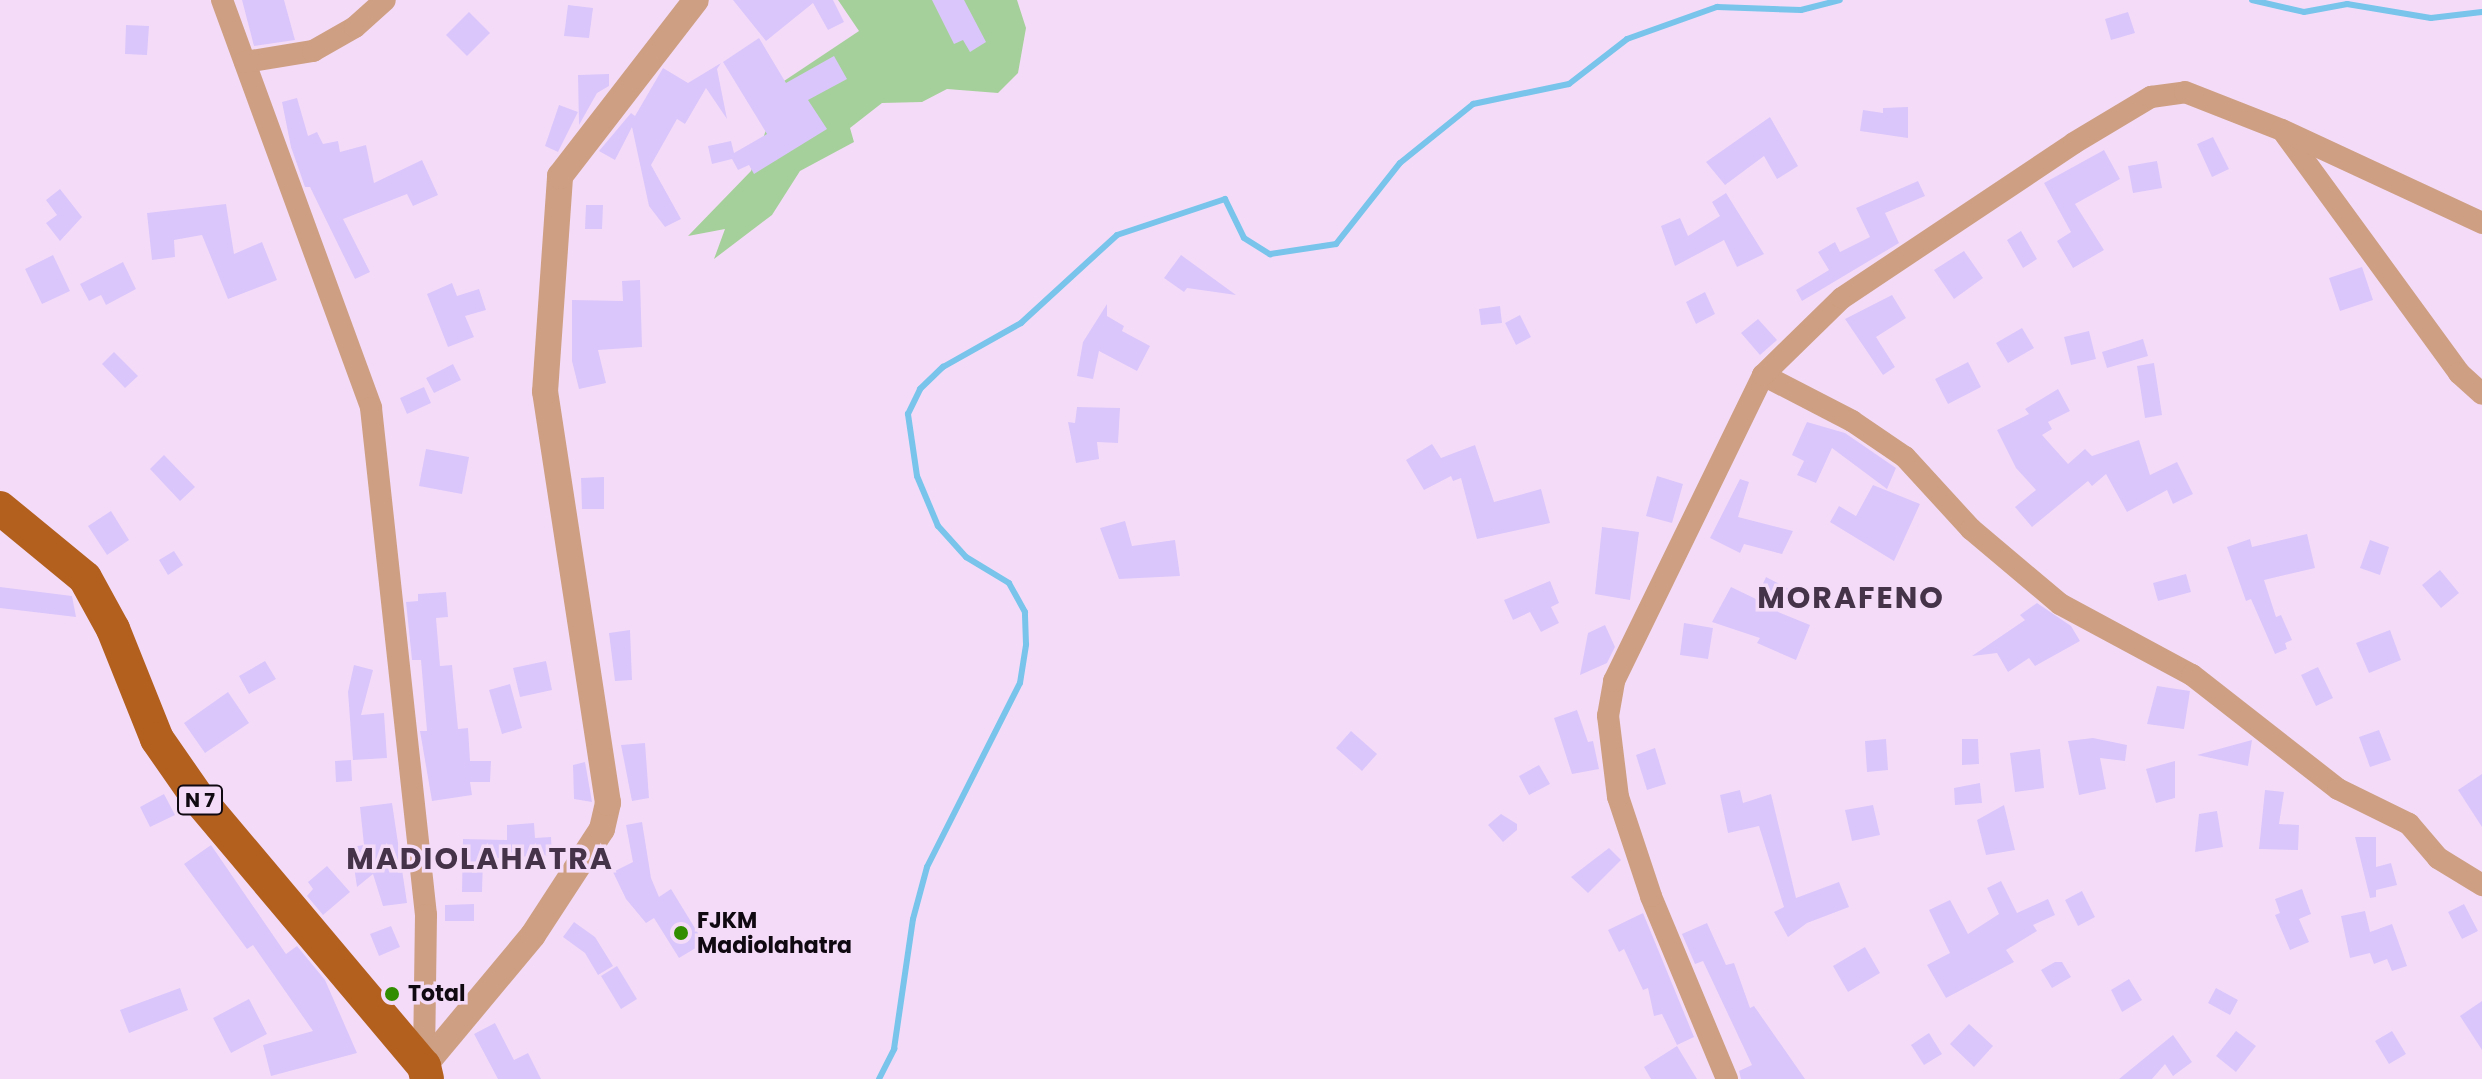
<!DOCTYPE html>
<style>
body{margin:0}
#map{position:relative;width:2482px;height:1079px;overflow:hidden;background:#f4dcf8;font-family:Poppins,sans-serif}
div>[style]{position:absolute}
[style*='--x']{left:calc(var(--x)*1px);top:calc(var(--y)*1px);width:calc(var(--w)*1px);rotate:calc(var(--a)*1deg)}
.green>*{inset:0;background:#a6d09b}
.stream>*{height:6px;margin:-3px;padding:0 3px;transform-origin:3px;border-radius:3px;background:#78c4eb}
.building>*{inset:0;background:#dac6fb}
.minor>*{height:22px;margin:-11px;padding:0 11px;transform-origin:11px;border-radius:11px;background:#ce9f82}
.tertiary>*{height:26px;margin:-13px;padding:0 13px;transform-origin:13px;border-radius:13px;background:#ce9f82}
.primary>*{height:34px;margin:-17px;padding:0 17px;transform-origin:17px;border-radius:17px;background:#b3601f}
.dots>*{width:22px;height:22px;translate:-50% -50%;box-sizing:border-box;border:4px solid #f4dcf8;border-radius:50%}
span{translate:-50% -50%;white-space:nowrap;text-align:center;line-height:1.15;-webkit-text-stroke:7px #f4dcf8;paint-order:stroke}
.shield-label span{padding:2px 6px;background:#f4dcf8;border:2px solid;border-radius:6px;-webkit-text-stroke-width:0}
.shield-label{font-size:20px;color:#100912;font-weight:700}
.poi-label{font-size:22px;color:#100912;font-weight:700}
.left{translate:0 -50%;text-align:left}
.district-label{font-size:30px;color:#453349;font-weight:700;letter-spacing:2px}
</style>
<div id="map">
<div class="green">
<i style="clip-path:polygon(838px 0,1017px 0,1026px 28px,1018px 73px,998px 93px,947px 89px,922px 102px,882px 103px,850px 128px,854px 142px,800px 171px,772px 215px,714px 259px,725px 229px,688px 236px,751px 171px,784px 81px,859px 31px)"></i>
</div>
<div class="stream">
<i style="--x:2252;--y:0;--w:53;--a:13"></i>
<i style="--x:2304;--y:12;--w:44;--a:-10.5"></i>
<i style="--x:2347;--y:4;--w:85;--a:9.5"></i>
<i style="--x:2431;--y:18;--w:51;--a:-6.7"></i>
<i style="--x:879;--y:1079;--w:34;--a:-63"></i>
<i style="--x:894;--y:1049;--w:131;--a:-81.7"></i>
<i style="--x:913;--y:919;--w:54;--a:-74.9"></i>
<i style="--x:927;--y:867;--w:206;--a:-63.2"></i>
<i style="--x:1020;--y:683;--w:39;--a:-81"></i>
<i style="--x:1026;--y:644;--w:32;--a:-92"></i>
<i style="--x:1025;--y:612;--w:33;--a:-119"></i>
<i style="--x:1009;--y:583;--w:50;--a:-148.8"></i>
<i style="--x:966;--y:557;--w:42;--a:-132.1"></i>
<i style="--x:938;--y:526;--w:54;--a:-112.8"></i>
<i style="--x:917;--y:476;--w:63;--a:-98.3"></i>
<i style="--x:908;--y:414;--w:28;--a:-64"></i>
<i style="--x:920;--y:389;--w:32;--a:-44"></i>
<i style="--x:943;--y:367;--w:90;--a:-29.4"></i>
<i style="--x:1021;--y:323;--w:130;--a:-42.5"></i>
<i style="--x:1117;--y:235;--w:114;--a:-18.4"></i>
<i style="--x:1225;--y:199;--w:43;--a:64"></i>
<i style="--x:1244;--y:238;--w:31;--a:32"></i>
<i style="--x:1270;--y:254;--w:67;--a:-8.6"></i>
<i style="--x:1336;--y:244;--w:103;--a:-51.7"></i>
<i style="--x:1400;--y:163;--w:94;--a:-38.9"></i>
<i style="--x:1473;--y:104;--w:98;--a:-11.8"></i>
<i style="--x:1569;--y:84;--w:73;--a:-37.8"></i>
<i style="--x:1627;--y:39;--w:96;--a:-19.6"></i>
<i style="--x:1717;--y:7;--w:84;--a:2"></i>
<i style="--x:1801;--y:10;--w:40;--a:-14.4"></i>
</div>
<div class="building">
<i style="clip-path:polygon(242px 0,284px 0,295px 40px,254px 46px)"></i>
<i style="clip-path:polygon(733px 0,833px 0,844px 22px,828px 30px,813px 3px,766px 41px)"></i>
<i style="clip-path:polygon(932px 0,964px 0,986px 42px,970px 52px,963px 40px,954px 44px)"></i>
<i style="clip-path:polygon(568px 5px,593px 8px,589px 38px,564px 36px)"></i>
<i style="clip-path:polygon(469px 12px,490px 33px,467px 56px,446px 35px)"></i>
<i style="clip-path:polygon(2128px 12px,2135px 33px,2111px 40px,2105px 19px)"></i>
<i style="clip-path:polygon(126px 25px,149px 26px,147px 55px,125px 54px)"></i>
<i style="clip-path:polygon(759px 38px,786px 83px,834px 56px,847px 79px,808px 100px,827px 129px,754px 174px,749px 165px,738px 170px,732px 159px,712px 164px,708px 146px,731px 141px,734px 153px,767px 134px,723px 62px)"></i>
<i style="clip-path:polygon(721px 63px,717px 69px,727px 119px,706px 88px,685px 124px,677px 119px,651px 165px,681px 219px,665px 227px,649px 206px,632px 127px,615px 160px,599px 151px,631px 113px,635px 116px,663px 68px,688px 83px)"></i>
<i style="clip-path:polygon(609px 74px,609px 86px,597px 93px,579px 125px,578px 75px)"></i>
<i style="clip-path:polygon(297px 98px,308px 136px,317px 132px,323px 144px,338px 141px,340px 152px,366px 145px,374px 183px,422px 160px,438px 195px,413px 206px,407px 194px,343px 219px,370px 272px,355px 279px,310px 187px,305px 187px,291px 147px,282px 102px)"></i>
<i style="clip-path:polygon(559px 105px,578px 112px,558px 152px,545px 146px)"></i>
<i style="clip-path:polygon(1908px 107px,1908px 138px,1860px 131px,1863px 110px,1883px 113px,1883px 108px)"></i>
<i style="clip-path:polygon(1770px 117px,1798px 166px,1777px 179px,1764px 156px,1725px 185px,1706px 162px)"></i>
<i style="clip-path:polygon(2213px 137px,2229px 169px,2212px 177px,2197px 144px)"></i>
<i style="clip-path:polygon(2104px 150px,2120px 179px,2075px 204px,2104px 250px,2073px 268px,2057px 241px,2071px 232px,2044px 183px)"></i>
<i style="clip-path:polygon(2157px 161px,2162px 188px,2133px 193px,2128px 166px)"></i>
<i style="clip-path:polygon(1918px 181px,1925px 196px,1885px 213px,1899px 243px,1802px 301px,1796px 290px,1829px 270px,1818px 252px,1835px 242px,1840px 252px,1870px 237px,1856px 208px)"></i>
<i style="clip-path:polygon(60px 189px,82px 217px,60px 241px,46px 223px,57px 215px,46px 200px)"></i>
<i style="clip-path:polygon(1726px 193px,1764px 254px,1737px 267px,1724px 240px,1675px 266px,1661px 226px,1680px 218px,1688px 236px,1720px 216px,1712px 202px)"></i>
<i style="clip-path:polygon(226px 204px,234px 254px,262px 242px,277px 280px,228px 299px,202px 235px,174px 240px,175px 257px,152px 260px,147px 213px)"></i>
<i style="clip-path:polygon(586px 205px,603px 205px,602px 229px,585px 229px)"></i>
<i style="clip-path:polygon(2021px 231px,2037px 259px,2023px 268px,2007px 240px)"></i>
<i style="clip-path:polygon(1964px 251px,1983px 278px,1954px 299px,1934px 270px)"></i>
<i style="clip-path:polygon(53px 255px,70px 291px,42px 304px,25px 269px)"></i>
<i style="clip-path:polygon(1181px 255px,1236px 295px,1187px 288px,1184px 292px,1164px 278px)"></i>
<i style="clip-path:polygon(123px 262px,136px 289px,106px 305px,101px 295px,89px 301px,80px 284px)"></i>
<i style="clip-path:polygon(2362px 267px,2373px 300px,2340px 311px,2329px 278px)"></i>
<i style="clip-path:polygon(640px 280px,642px 347px,598px 350px,606px 383px,579px 389px,572px 361px,572px 300px,623px 301px,622px 281px)"></i>
<i style="clip-path:polygon(452px 283px,457px 296px,479px 289px,486px 310px,465px 316px,474px 337px,448px 347px,427px 294px)"></i>
<i style="clip-path:polygon(1705px 292px,1715px 314px,1696px 324px,1686px 302px)"></i>
<i style="clip-path:polygon(1892px 295px,1906px 318px,1876px 337px,1895px 367px,1883px 375px,1845px 319px)"></i>
<i style="clip-path:polygon(1107px 304px,1107px 316px,1124px 326px,1122px 331px,1150px 346px,1137px 371px,1099px 351px,1093px 379px,1077px 376px,1083px 342px)"></i>
<i style="clip-path:polygon(1500px 306px,1502px 323px,1481px 325px,1479px 309px)"></i>
<i style="clip-path:polygon(1520px 315px,1531px 337px,1516px 345px,1505px 323px)"></i>
<i style="clip-path:polygon(1758px 319px,1777px 340px,1760px 355px,1741px 333px)"></i>
<i style="clip-path:polygon(2022px 328px,2034px 348px,2008px 363px,1996px 343px)"></i>
<i style="clip-path:polygon(2089px 331px,2096px 359px,2071px 365px,2064px 337px)"></i>
<i style="clip-path:polygon(2143px 339px,2148px 356px,2107px 368px,2102px 352px)"></i>
<i style="clip-path:polygon(114px 352px,138px 376px,125px 388px,102px 364px)"></i>
<i style="clip-path:polygon(1968px 362px,1981px 387px,1948px 404px,1935px 379px)"></i>
<i style="clip-path:polygon(2154px 363px,2162px 415px,2145px 418px,2137px 366px)"></i>
<i style="clip-path:polygon(453px 364px,461px 380px,434px 393px,426px 378px)"></i>
<i style="clip-path:polygon(424px 387px,431px 403px,407px 414px,400px 398px)"></i>
<i style="clip-path:polygon(2058px 389px,2070px 411px,2048px 422px,2052px 429px,2042px 435px,2068px 464px,2085px 449px,2092px 456px,2139px 440px,2150px 475px,2177px 462px,2193px 494px,2173px 504px,2167px 490px,2127px 512px,2106px 474px,2092px 486px,2088px 481px,2032px 527px,2015px 507px,2036px 490px,2016px 468px,1997px 430px,2029px 414px,2025px 409px)"></i>
<i style="clip-path:polygon(1077px 407px,1120px 408px,1118px 443px,1097px 442px,1099px 459px,1076px 463px,1068px 422px,1075px 423px)"></i>
<i style="clip-path:polygon(1807px 422px,1845px 433px,1896px 468px,1887px 489px,1832px 448px,1816px 483px,1797px 475px,1804px 461px,1792px 455px)"></i>
<i style="clip-path:polygon(1432px 444px,1441px 458px,1475px 445px,1494px 502px,1541px 489px,1550px 523px,1477px 539px,1461px 478px,1453px 481px,1451px 476px,1424px 490px,1406px 460px)"></i>
<i style="clip-path:polygon(426px 449px,469px 457px,462px 494px,419px 486px)"></i>
<i style="clip-path:polygon(164px 455px,195px 487px,180px 501px,150px 469px)"></i>
<i style="clip-path:polygon(1657px 476px,1683px 484px,1672px 523px,1646px 516px)"></i>
<i style="clip-path:polygon(604px 477px,604px 509px,582px 509px,581px 478px)"></i>
<i style="clip-path:polygon(1740px 479px,1749px 482px,1738px 517px,1793px 531px,1782px 554px,1744px 544px,1740px 553px,1710px 538px)"></i>
<i style="clip-path:polygon(1873px 485px,1920px 504px,1894px 561px,1830px 522px,1839px 506px,1856px 516px)"></i>
<i style="clip-path:polygon(111px 511px,129px 540px,107px 555px,88px 526px)"></i>
<i style="clip-path:polygon(1125px 521px,1132px 546px,1175px 540px,1180px 576px,1119px 579px,1100px 528px)"></i>
<i style="clip-path:polygon(1602px 527px,1639px 532px,1630px 600px,1595px 594px)"></i>
<i style="clip-path:polygon(2307px 534px,2315px 568px,2264px 580px,2276px 617px,2281px 615px,2292px 640px,2285px 643px,2287px 649px,2275px 654px,2251px 599px,2246px 601px,2227px 547px,2250px 539px,2252px 547px)"></i>
<i style="clip-path:polygon(2370px 540px,2389px 547px,2380px 575px,2360px 568px)"></i>
<i style="clip-path:polygon(174px 551px,183px 565px,168px 575px,159px 560px)"></i>
<i style="clip-path:polygon(2440px 570px,2459px 593px,2441px 608px,2422px 585px)"></i>
<i style="clip-path:polygon(2186px 574px,2191px 592px,2158px 601px,2153px 583px)"></i>
<i style="clip-path:polygon(1766px 577px,1789px 589px,1778px 612px,1810px 625px,1796px 660px,1757px 643px,1760px 638px,1712px 622px,1731px 587px,1756px 599px)"></i>
<i style="clip-path:polygon(1550px 581px,1559px 603px,1551px 607px,1559px 623px,1541px 632px,1530px 612px,1513px 620px,1504px 600px)"></i>
<i style="clip-path:polygon(0 587px,72px 596px,76px 617px,0 608px)"></i>
<i style="clip-path:polygon(446px 592px,448px 617px,436px 618px,440px 666px,452px 665px,458px 729px,468px 728px,470px 761px,491px 761px,490px 782px,470px 782px,472px 795px,432px 801px,420px 731px,427px 731px,421px 660px,412px 660px,406px 602px,418px 601px,418px 594px)"></i>
<i style="clip-path:polygon(2037px 603px,2071px 626px,2080px 641px,2035px 666px,2029px 658px,2008px 672px,1997px 653px,1972px 656px,2025px 620px,2020px 615px)"></i>
<i style="clip-path:polygon(1684px 623px,1713px 628px,1708px 659px,1680px 655px)"></i>
<i style="clip-path:polygon(1605px 625px,1615px 647px,1607px 663px,1580px 675px,1588px 633px)"></i>
<i style="clip-path:polygon(630px 630px,632px 680px,615px 681px,609px 633px)"></i>
<i style="clip-path:polygon(2390px 630px,2401px 660px,2369px 673px,2356px 643px)"></i>
<i style="clip-path:polygon(265px 661px,276px 679px,249px 694px,239px 676px)"></i>
<i style="clip-path:polygon(546px 661px,552px 690px,520px 697px,513px 668px)"></i>
<i style="clip-path:polygon(354px 665px,373px 670px,361px 715px,384px 713px,387px 758px,353px 760px,348px 692px)"></i>
<i style="clip-path:polygon(2318px 667px,2333px 698px,2316px 706px,2301px 675px)"></i>
<i style="clip-path:polygon(510px 684px,522px 728px,502px 734px,489px 690px)"></i>
<i style="clip-path:polygon(2157px 686px,2190px 691px,2184px 729px,2147px 724px)"></i>
<i style="clip-path:polygon(228px 692px,249px 723px,205px 753px,184px 723px)"></i>
<i style="clip-path:polygon(1577px 710px,1588px 742px,1593px 741px,1599px 769px,1572px 774px,1554px 718px)"></i>
<i style="clip-path:polygon(2379px 730px,2391px 760px,2370px 767px,2359px 737px)"></i>
<i style="clip-path:polygon(1351px 731px,1377px 754px,1362px 771px,1336px 748px)"></i>
<i style="clip-path:polygon(2093px 738px,2127px 745px,2125px 761px,2100px 758px,2106px 789px,2079px 795px,2068px 741px)"></i>
<i style="clip-path:polygon(1886px 739px,1888px 770px,1867px 772px,1865px 741px)"></i>
<i style="clip-path:polygon(1962px 739px,1978px 739px,1979px 764px,1962px 765px)"></i>
<i style="clip-path:polygon(2252px 740px,2248px 766px,2197px 755px)"></i>
<i style="clip-path:polygon(645px 743px,649px 798px,632px 801px,621px 745px)"></i>
<i style="clip-path:polygon(1655px 748px,1666px 784px,1647px 790px,1636px 755px)"></i>
<i style="clip-path:polygon(2040px 749px,2044px 788px,2015px 792px,2010px 753px)"></i>
<i style="clip-path:polygon(351px 760px,352px 781px,336px 782px,335px 761px)"></i>
<i style="clip-path:polygon(2175px 761px,2175px 798px,2156px 803px,2146px 769px)"></i>
<i style="clip-path:polygon(585px 762px,592px 802px,574px 799px,573px 765px)"></i>
<i style="clip-path:polygon(1539px 765px,1550px 784px,1529px 795px,1519px 776px)"></i>
<i style="clip-path:polygon(2482px 774px,2482px 827px,2458px 790px)"></i>
<i style="clip-path:polygon(1980px 783px,1982px 803px,1955px 805px,1954px 788px)"></i>
<i style="clip-path:polygon(1740px 790px,1743px 803px,1771px 794px,1796px 898px,1839px 882px,1849px 907px,1807px 923px,1788px 937px,1774px 912px,1784px 907px,1759px 826px,1728px 833px,1720px 795px)"></i>
<i style="clip-path:polygon(2265px 790px,2284px 792px,2279px 824px,2299px 825px,2298px 850px,2259px 849px)"></i>
<i style="clip-path:polygon(164px 794px,175px 815px,150px 827px,140px 807px)"></i>
<i style="clip-path:polygon(392px 803px,407px 903px,383px 906px,373px 874px,357px 887px,351px 847px,364px 845px,360px 807px)"></i>
<i style="clip-path:polygon(1873px 805px,1880px 835px,1852px 841px,1845px 810px)"></i>
<i style="clip-path:polygon(2004px 805px,2015px 850px,1986px 855px,1977px 820px)"></i>
<i style="clip-path:polygon(2217px 811px,2223px 847px,2195px 852px,2199px 814px)"></i>
<i style="clip-path:polygon(1501px 814px,1517px 824px,1517px 830px,1503px 842px,1488px 825px)"></i>
<i style="clip-path:polygon(642px 822px,651px 878px,659px 897px,671px 889px,704px 943px,679px 958px,654px 918px,646px 923px,626px 899px,613px 872px,633px 862px,626px 825px)"></i>
<i style="clip-path:polygon(534px 823px,535px 838px,551px 837px,552px 855px,483px 859px,482px 892px,462px 892px,463px 839px,507px 840px,507px 825px)"></i>
<i style="clip-path:polygon(2355px 837px,2376px 837px,2376px 867px,2391px 863px,2397px 885px,2376px 890px,2376px 897px,2370px 898px)"></i>
<i style="clip-path:polygon(211px 845px,286px 954px,297px 946px,325px 980px,357px 1053px,271px 1076px,263px 1045px,313px 1031px,253px 945px,247px 949px,184px 864px)"></i>
<i style="clip-path:polygon(1609px 848px,1621px 860px,1588px 893px,1571px 877px)"></i>
<i style="clip-path:polygon(327px 866px,350px 892px,323px 915px,307px 896px,313px 889px,308px 882px)"></i>
<i style="clip-path:polygon(2001px 881px,2017px 913px,2048px 899px,2055px 915px,2033px 925px,2037px 931px,2006px 950px,2014px 962px,1946px 998px,1927px 965px,1950px 953px,1929px 910px,1950px 900px,1968px 934px,1999px 914px,1987px 888px)"></i>
<i style="clip-path:polygon(2302px 889px,2311px 914px,2299px 919px,2309px 942px,2290px 950px,2275px 915px,2280px 913px,2275px 899px)"></i>
<i style="clip-path:polygon(2082px 891px,2095px 917px,2078px 926px,2065px 900px)"></i>
<i style="clip-path:polygon(474px 904px,474px 921px,445px 921px,445px 905px)"></i>
<i style="clip-path:polygon(2464px 904px,2478px 931px,2462px 939px,2448px 912px)"></i>
<i style="clip-path:polygon(2365px 911px,2370px 932px,2392px 924px,2407px 966px,2392px 971px,2387px 959px,2374px 964px,2370px 953px,2350px 958px,2341px 916px)"></i>
<i style="clip-path:polygon(1643px 913px,1694px 1037px,1677px 1045px,1662px 1014px,1654px 1016px,1648px 988px,1643px 990px,1624px 949px,1619px 952px,1608px 930px)"></i>
<i style="clip-path:polygon(574px 922px,595px 937px,613px 966px,598px 975px,585px 953px,563px 937px)"></i>
<i style="clip-path:polygon(1707px 923px,1726px 965px,1734px 963px,1750px 1008px,1754px 1006px,1805px 1079px,1741px 1079px,1739px 1071px,1752px 1065px,1703px 961px,1695px 964px,1682px 934px)"></i>
<i style="clip-path:polygon(391px 926px,400px 947px,379px 956px,370px 934px)"></i>
<i style="clip-path:polygon(1865px 947px,1880px 973px,1848px 992px,1833px 966px)"></i>
<i style="clip-path:polygon(2055px 962px,2062px 962px,2071px 977px,2052px 988px,2041px 970px)"></i>
<i style="clip-path:polygon(617px 966px,637px 999px,621px 1009px,601px 976px)"></i>
<i style="clip-path:polygon(2129px 979px,2142px 1000px,2122px 1012px,2111px 990px)"></i>
<i style="clip-path:polygon(180px 988px,188px 1010px,129px 1033px,120px 1010px)"></i>
<i style="clip-path:polygon(2216px 988px,2238px 1000px,2230px 1015px,2208px 1003px)"></i>
<i style="clip-path:polygon(249px 999px,267px 1034px,231px 1053px,213px 1018px)"></i>
<i style="clip-path:polygon(2482px 1001px,2482px 1050px,2460px 1016px)"></i>
<i style="clip-path:polygon(495px 1023px,514px 1060px,528px 1053px,541px 1079px,498px 1079px,474px 1034px)"></i>
<i style="clip-path:polygon(1969px 1024px,1993px 1046px,1974px 1067px,1950px 1044px)"></i>
<i style="clip-path:polygon(2236px 1031px,2256px 1046px,2236px 1072px,2216px 1056px)"></i>
<i style="clip-path:polygon(2392px 1031px,2406px 1054px,2389px 1064px,2375px 1041px)"></i>
<i style="clip-path:polygon(1929px 1033px,1942px 1054px,1924px 1065px,1911px 1045px)"></i>
<i style="clip-path:polygon(2173px 1035px,2192px 1062px,2173px 1076px,2165px 1064px,2152px 1079px,2119px 1079px)"></i>
<i style="clip-path:polygon(1677px 1046px,1697px 1079px,1651px 1079px,1644px 1067px)"></i>
</div>
<div class="minor">
<i style="--x:222;--y:0;--w:434;--a:69.9"></i>
<i style="--x:371;--y:408;--w:510;--a:83.81"></i>
<i style="--x:426;--y:915;--w:151;--a:90.8"></i>
<i style="--x:245;--y:62;--w:69;--a:-9.2"></i>
<i style="--x:313;--y:51;--w:48;--a:-29.7"></i>
<i style="--x:355;--y:27;--w:40;--a:-42"></i>
<i style="--x:2285;--y:134;--w:296;--a:53.9"></i>
<i style="--x:2459;--y:373;--w:31;--a:42"></i>
<i style="--x:1763;--y:375;--w:100;--a:27.3"></i>
<i style="--x:1852;--y:421;--w:64;--a:34.2"></i>
<i style="--x:1905;--y:457;--w:98;--a:47.5"></i>
<i style="--x:1971;--y:529;--w:116;--a:40.1"></i>
<i style="--x:2060;--y:604;--w:150;--a:28.3"></i>
<i style="--x:2192;--y:675;--w:185;--a:38"></i>
<i style="--x:2338;--y:789;--w:79;--a:26.2"></i>
<i style="--x:2409;--y:824;--w:45;--a:49.5"></i>
<i style="--x:2438;--y:858;--w:52;--a:31.5"></i>
<i style="--x:1727;--y:1079;--w:198;--a:-112.6"></i>
<i style="--x:1651;--y:896;--w:104;--a:-108.4"></i>
<i style="--x:1618;--y:797;--w:82;--a:-97"></i>
<i style="--x:1608;--y:716;--w:36;--a:-80"></i>
<i style="--x:1614;--y:681;--w:340;--a:-64"></i>
<i style="--x:1763;--y:375;--w:110;--a:-44.3"></i>
<i style="--x:1842;--y:298;--w:279;--a:-33.7"></i>
<i style="--x:2074;--y:143;--w:90;--a:-30.9"></i>
<i style="--x:2151;--y:97;--w:34;--a:-8"></i>
<i style="--x:2185;--y:92;--w:104;--a:21.4"></i>
<i style="--x:2282;--y:130;--w:221;--a:24.9"></i>
</div>
<div class="tertiary">
<i style="--x:424;--y:1066;--w:170;--a:-50.2"></i>
<i style="--x:533;--y:935;--w:126;--a:-56.9"></i>
<i style="--x:602;--y:829;--w:27;--a:-77"></i>
<i style="--x:608;--y:803;--w:416;--a:-98.7"></i>
<i style="--x:545;--y:392;--w:217;--a:-86"></i>
<i style="--x:560;--y:176;--w:222;--a:-52.3"></i>
</div>
<div class="primary">
<i style="--x:0;--y:508;--w:110;--a:39.5"></i>
<i style="--x:85;--y:578;--w:58;--a:61.2"></i>
<i style="--x:113;--y:629;--w:118;--a:68.2"></i>
<i style="--x:157;--y:739;--w:72;--a:55.2"></i>
<i style="--x:198;--y:798;--w:351;--a:49.9"></i>
<i style="--x:424;--y:1066;--w:13;--a:77"></i>
</div>
<div class="dots">
<i style="left:681px;top:933px;background:#328e00"></i>
<i style="left:392px;top:994px;background:#328e00"></i>
</div>
<div class="shield-label">
<span style="left:200px;top:800px">N 7</span>
</div>
<div class="poi-label">
<span class="left" style="left:697px;top:933px">FJKM<br>Madiolahatra</span>
<span class="left" style="left:408px;top:994px">Total</span>
</div>
<div class="district-label">
<span style="left:1851px;top:598px">MORAFENO</span>
<span style="left:480px;top:859px">MADIOLAHATRA</span>
</div>
</div>
